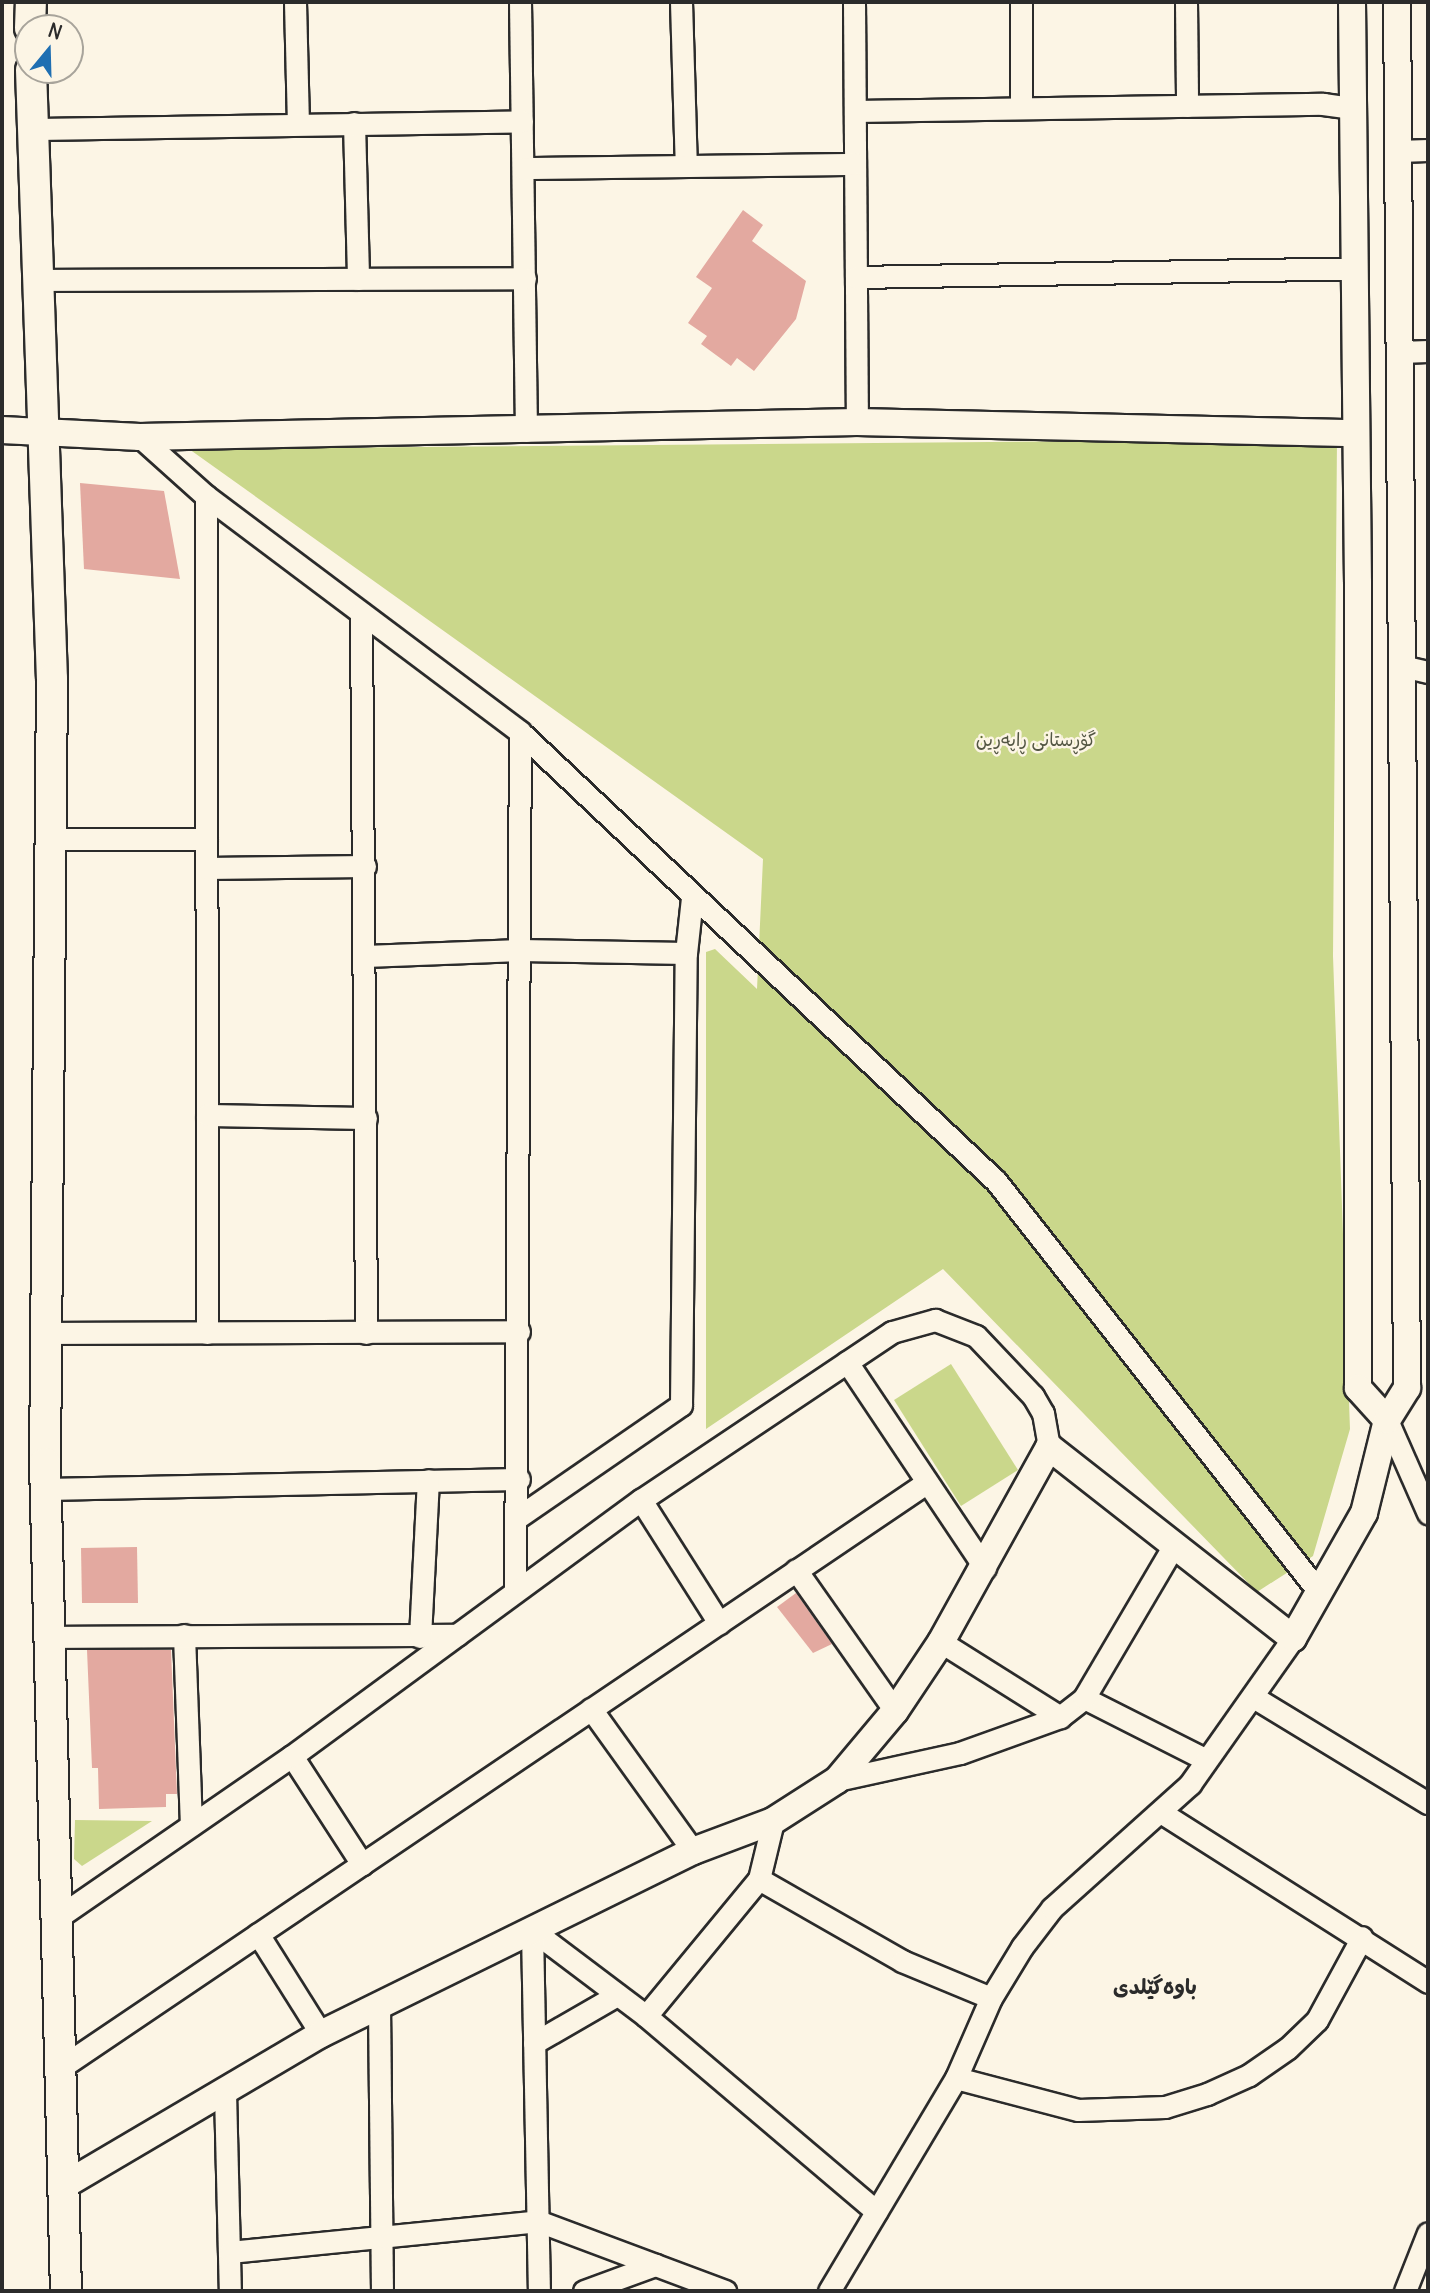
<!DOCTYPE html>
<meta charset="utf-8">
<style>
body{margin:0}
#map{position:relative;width:1430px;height:2293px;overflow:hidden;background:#fcf5e5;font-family:Delius,"Playpen Sans Arabic",sans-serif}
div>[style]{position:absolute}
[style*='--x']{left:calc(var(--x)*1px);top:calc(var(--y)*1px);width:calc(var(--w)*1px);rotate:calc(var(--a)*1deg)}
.green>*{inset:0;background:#cad78b}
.building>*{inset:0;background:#e3a9a0}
.roads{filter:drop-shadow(2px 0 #2b2b2b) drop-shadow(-2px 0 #2b2b2b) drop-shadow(0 2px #2b2b2b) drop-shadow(0 -2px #2b2b2b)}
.minor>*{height:21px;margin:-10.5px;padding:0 10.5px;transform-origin:10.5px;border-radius:10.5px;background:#fcf5e5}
.tertiary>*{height:26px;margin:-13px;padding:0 13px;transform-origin:13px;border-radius:13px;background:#fcf5e5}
.secondary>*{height:30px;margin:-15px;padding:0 15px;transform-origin:15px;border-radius:15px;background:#fcf5e5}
span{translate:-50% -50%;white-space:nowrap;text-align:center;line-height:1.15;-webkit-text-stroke:5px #fcf5e5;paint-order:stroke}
.park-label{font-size:18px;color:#535643}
.quarter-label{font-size:21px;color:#2b2b2b;font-weight:700}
.frame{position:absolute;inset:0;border:4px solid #2b2b2b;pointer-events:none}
.north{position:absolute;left:14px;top:14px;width:70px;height:70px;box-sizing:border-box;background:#fcf5e5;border:2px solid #a8a49b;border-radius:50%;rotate:19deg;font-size:19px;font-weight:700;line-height:28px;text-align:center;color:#2b2b2b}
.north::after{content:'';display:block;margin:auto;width:24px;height:32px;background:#1f6fb2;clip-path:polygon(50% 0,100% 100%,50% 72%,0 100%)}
</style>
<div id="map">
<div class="green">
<i style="clip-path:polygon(1337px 439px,1333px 956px,1350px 1429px,1313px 1556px,1257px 1592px,943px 1269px,706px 1429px,706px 952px,715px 949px,757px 989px,763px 859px,189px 449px)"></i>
<i style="clip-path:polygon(951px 1364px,1018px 1470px,961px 1506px,894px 1400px)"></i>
<i style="clip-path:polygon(75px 1820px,152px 1821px,82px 1866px,74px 1859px)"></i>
</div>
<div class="building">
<i style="clip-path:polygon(743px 210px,763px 225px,752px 241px,806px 281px,796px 319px,754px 371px,737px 358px,731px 366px,701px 344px,707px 336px,688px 323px,712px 288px,696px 277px)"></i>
<i style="clip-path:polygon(80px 483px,164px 491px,180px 579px,84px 569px)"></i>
<i style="clip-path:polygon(137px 1547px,138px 1603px,82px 1603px,81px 1548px)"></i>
<i style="clip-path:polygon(796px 1593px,832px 1644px,813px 1653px,777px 1607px)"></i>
<i style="clip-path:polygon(87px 1650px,171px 1650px,177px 1794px,166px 1794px,166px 1807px,99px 1809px,98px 1768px,92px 1768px)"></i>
</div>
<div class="roads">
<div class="minor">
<i style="--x:295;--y:2;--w:122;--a:88.6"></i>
<i style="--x:520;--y:2;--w:429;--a:89.2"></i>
<i style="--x:681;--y:2;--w:164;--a:88.3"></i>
<i style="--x:854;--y:2;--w:420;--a:89.6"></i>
<i style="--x:1021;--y:2;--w:106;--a:90"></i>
<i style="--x:1186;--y:2;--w:104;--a:89.4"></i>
<i style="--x:855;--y:111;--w:468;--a:-0.9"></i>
<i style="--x:1323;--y:104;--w:30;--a:8"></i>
<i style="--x:354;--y:123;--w:156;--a:88.5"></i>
<i style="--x:32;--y:129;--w:490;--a:-0.9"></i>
<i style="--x:1398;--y:151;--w:30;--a:-2"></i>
<i style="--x:523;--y:168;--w:332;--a:-0.7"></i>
<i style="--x:856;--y:277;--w:499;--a:-1"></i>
<i style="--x:36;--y:280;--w:489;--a:-0.2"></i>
<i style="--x:1400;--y:352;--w:28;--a:-2"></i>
<i style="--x:140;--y:437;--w:89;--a:41.8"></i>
<i style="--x:206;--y:496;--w:393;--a:36.9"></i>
<i style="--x:520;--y:732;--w:654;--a:43.33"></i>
<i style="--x:996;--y:1181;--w:523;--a:51.84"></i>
<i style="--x:206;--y:496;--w:837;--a:89.93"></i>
<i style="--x:361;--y:613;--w:720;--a:89.6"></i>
<i style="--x:1402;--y:666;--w:27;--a:13"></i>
<i style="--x:51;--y:839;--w:155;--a:0"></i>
<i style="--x:206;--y:868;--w:159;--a:-0.7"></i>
<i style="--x:365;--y:956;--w:155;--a:-2.2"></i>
<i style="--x:520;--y:950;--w:166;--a:1"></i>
<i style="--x:207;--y:1115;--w:159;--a:1.1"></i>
<i style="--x:46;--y:1333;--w:473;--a:-0.2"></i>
<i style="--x:847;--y:1362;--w:248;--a:56.2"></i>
<i style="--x:1387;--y:1420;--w:102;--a:66.2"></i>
<i style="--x:45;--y:1489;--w:474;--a:-1.2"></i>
<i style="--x:641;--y:1500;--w:146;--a:57.6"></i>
<i style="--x:517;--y:1518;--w:199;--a:-34.6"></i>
<i style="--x:681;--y:1405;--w:452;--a:-89.4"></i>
<i style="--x:686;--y:953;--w:55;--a:-83.8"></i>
<i style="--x:796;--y:1570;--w:172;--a:54.9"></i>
<i style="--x:515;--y:1591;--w:859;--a:-89.67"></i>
<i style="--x:184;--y:1635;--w:190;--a:87.9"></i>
<i style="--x:48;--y:1637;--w:409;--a:-0.3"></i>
<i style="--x:420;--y:1637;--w:157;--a:-87.1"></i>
<i style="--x:941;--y:1642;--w:141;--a:32.2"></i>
<i style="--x:1084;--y:1698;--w:136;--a:26.8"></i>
<i style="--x:1255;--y:1698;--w:202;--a:31.3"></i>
<i style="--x:591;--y:1709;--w:175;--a:54.3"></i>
<i style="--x:292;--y:1756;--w:129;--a:57.1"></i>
<i style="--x:837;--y:1780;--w:126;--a:-12.4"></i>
<i style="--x:960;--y:1753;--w:106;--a:-19.8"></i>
<i style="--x:1060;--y:1717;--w:31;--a:-38"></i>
<i style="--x:1084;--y:1698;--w:178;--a:-59.5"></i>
<i style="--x:1162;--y:1813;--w:315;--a:32.4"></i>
<i style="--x:759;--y:1879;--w:165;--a:29.8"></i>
<i style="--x:902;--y:1961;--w:96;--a:22.6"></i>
<i style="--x:57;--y:1918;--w:285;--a:-34.6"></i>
<i style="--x:292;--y:1756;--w:433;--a:-36.3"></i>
<i style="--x:641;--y:1500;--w:302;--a:-33.8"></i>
<i style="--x:892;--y:1332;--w:45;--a:-15.6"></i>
<i style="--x:935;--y:1320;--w:44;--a:21.3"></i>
<i style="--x:976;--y:1336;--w:83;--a:46.5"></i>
<i style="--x:1033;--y:1396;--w:20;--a:60"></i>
<i style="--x:1043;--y:1413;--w:35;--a:80"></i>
<i style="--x:532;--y:1930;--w:143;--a:37"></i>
<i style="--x:646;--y:2016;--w:302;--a:40.3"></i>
<i style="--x:532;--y:1930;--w:361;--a:88.9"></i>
<i style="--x:258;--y:1934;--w:118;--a:57.8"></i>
<i style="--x:379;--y:2005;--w:286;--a:89.4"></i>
<i style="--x:646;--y:2016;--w:178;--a:-50.5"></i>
<i style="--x:759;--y:1879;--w:60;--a:-76.4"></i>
<i style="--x:534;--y:2043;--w:96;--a:-30"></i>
<i style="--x:63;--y:2066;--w:1041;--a:-34.04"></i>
<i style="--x:956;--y:2078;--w:126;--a:14.7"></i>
<i style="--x:1078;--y:2110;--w:87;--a:-2"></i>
<i style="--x:1165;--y:2107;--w:44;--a:-17.2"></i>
<i style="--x:1207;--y:2094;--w:46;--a:-24.3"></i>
<i style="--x:1249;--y:2075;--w:47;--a:-34.7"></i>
<i style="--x:1288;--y:2048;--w:40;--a:-44"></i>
<i style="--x:1317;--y:2020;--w:94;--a:-61.5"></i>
<i style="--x:225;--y:2092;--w:199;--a:88.6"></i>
<i style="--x:230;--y:2252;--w:310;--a:-5.7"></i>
<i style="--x:538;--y:2221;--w:200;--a:20.5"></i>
<i style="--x:584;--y:2291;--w:76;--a:-20.1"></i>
<i style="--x:829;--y:2291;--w:248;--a:-59.2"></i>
<i style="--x:956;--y:2078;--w:87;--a:-66.4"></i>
<i style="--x:991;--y:1998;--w:60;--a:-58.7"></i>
<i style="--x:1022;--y:1947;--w:49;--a:-52.4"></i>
<i style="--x:1052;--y:1908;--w:186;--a:-41.9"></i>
<i style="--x:1190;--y:1784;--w:179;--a:-54.8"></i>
<i style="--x:1405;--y:2291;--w:62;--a:-68.4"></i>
</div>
<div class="tertiary">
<i style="--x:1352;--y:2;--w:581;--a:89.41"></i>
<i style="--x:1358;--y:583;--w:805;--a:90"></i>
<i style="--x:1358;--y:1388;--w:43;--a:47.8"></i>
<i style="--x:2;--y:430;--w:138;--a:2.9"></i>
<i style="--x:140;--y:437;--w:717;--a:-1.2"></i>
<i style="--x:857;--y:422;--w:499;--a:1.3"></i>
<i style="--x:63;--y:2186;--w:299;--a:-30.5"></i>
<i style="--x:321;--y:2034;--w:415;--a:-26.2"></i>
<i style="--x:693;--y:1851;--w:85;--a:-20.6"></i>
<i style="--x:773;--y:1821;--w:76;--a:-32.6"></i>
<i style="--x:837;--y:1780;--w:90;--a:-50"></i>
<i style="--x:895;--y:1711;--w:83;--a:-56.3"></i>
<i style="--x:941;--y:1642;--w:223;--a:-61"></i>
<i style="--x:1049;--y:1447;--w:310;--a:38.1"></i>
<i style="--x:1293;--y:1638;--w:144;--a:-60.4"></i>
<i style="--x:1364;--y:1513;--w:96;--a:-76.1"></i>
<i style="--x:1387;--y:1420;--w:38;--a:-58"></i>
<i style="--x:1407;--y:1388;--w:1386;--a:-90.41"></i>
</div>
<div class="secondary">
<i style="--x:30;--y:28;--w:26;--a:-88"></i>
<i style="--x:31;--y:70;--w:609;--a:88.03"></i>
<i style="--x:52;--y:679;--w:784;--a:90.51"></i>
<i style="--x:45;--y:1463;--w:828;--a:88.55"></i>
</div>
</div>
<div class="park-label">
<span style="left:1036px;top:740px">گۆڕستانی ڕاپەڕین</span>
</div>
<div class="quarter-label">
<span style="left:1155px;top:1987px">باوەگێلدی</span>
</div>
<div class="frame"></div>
<div class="north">N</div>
</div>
